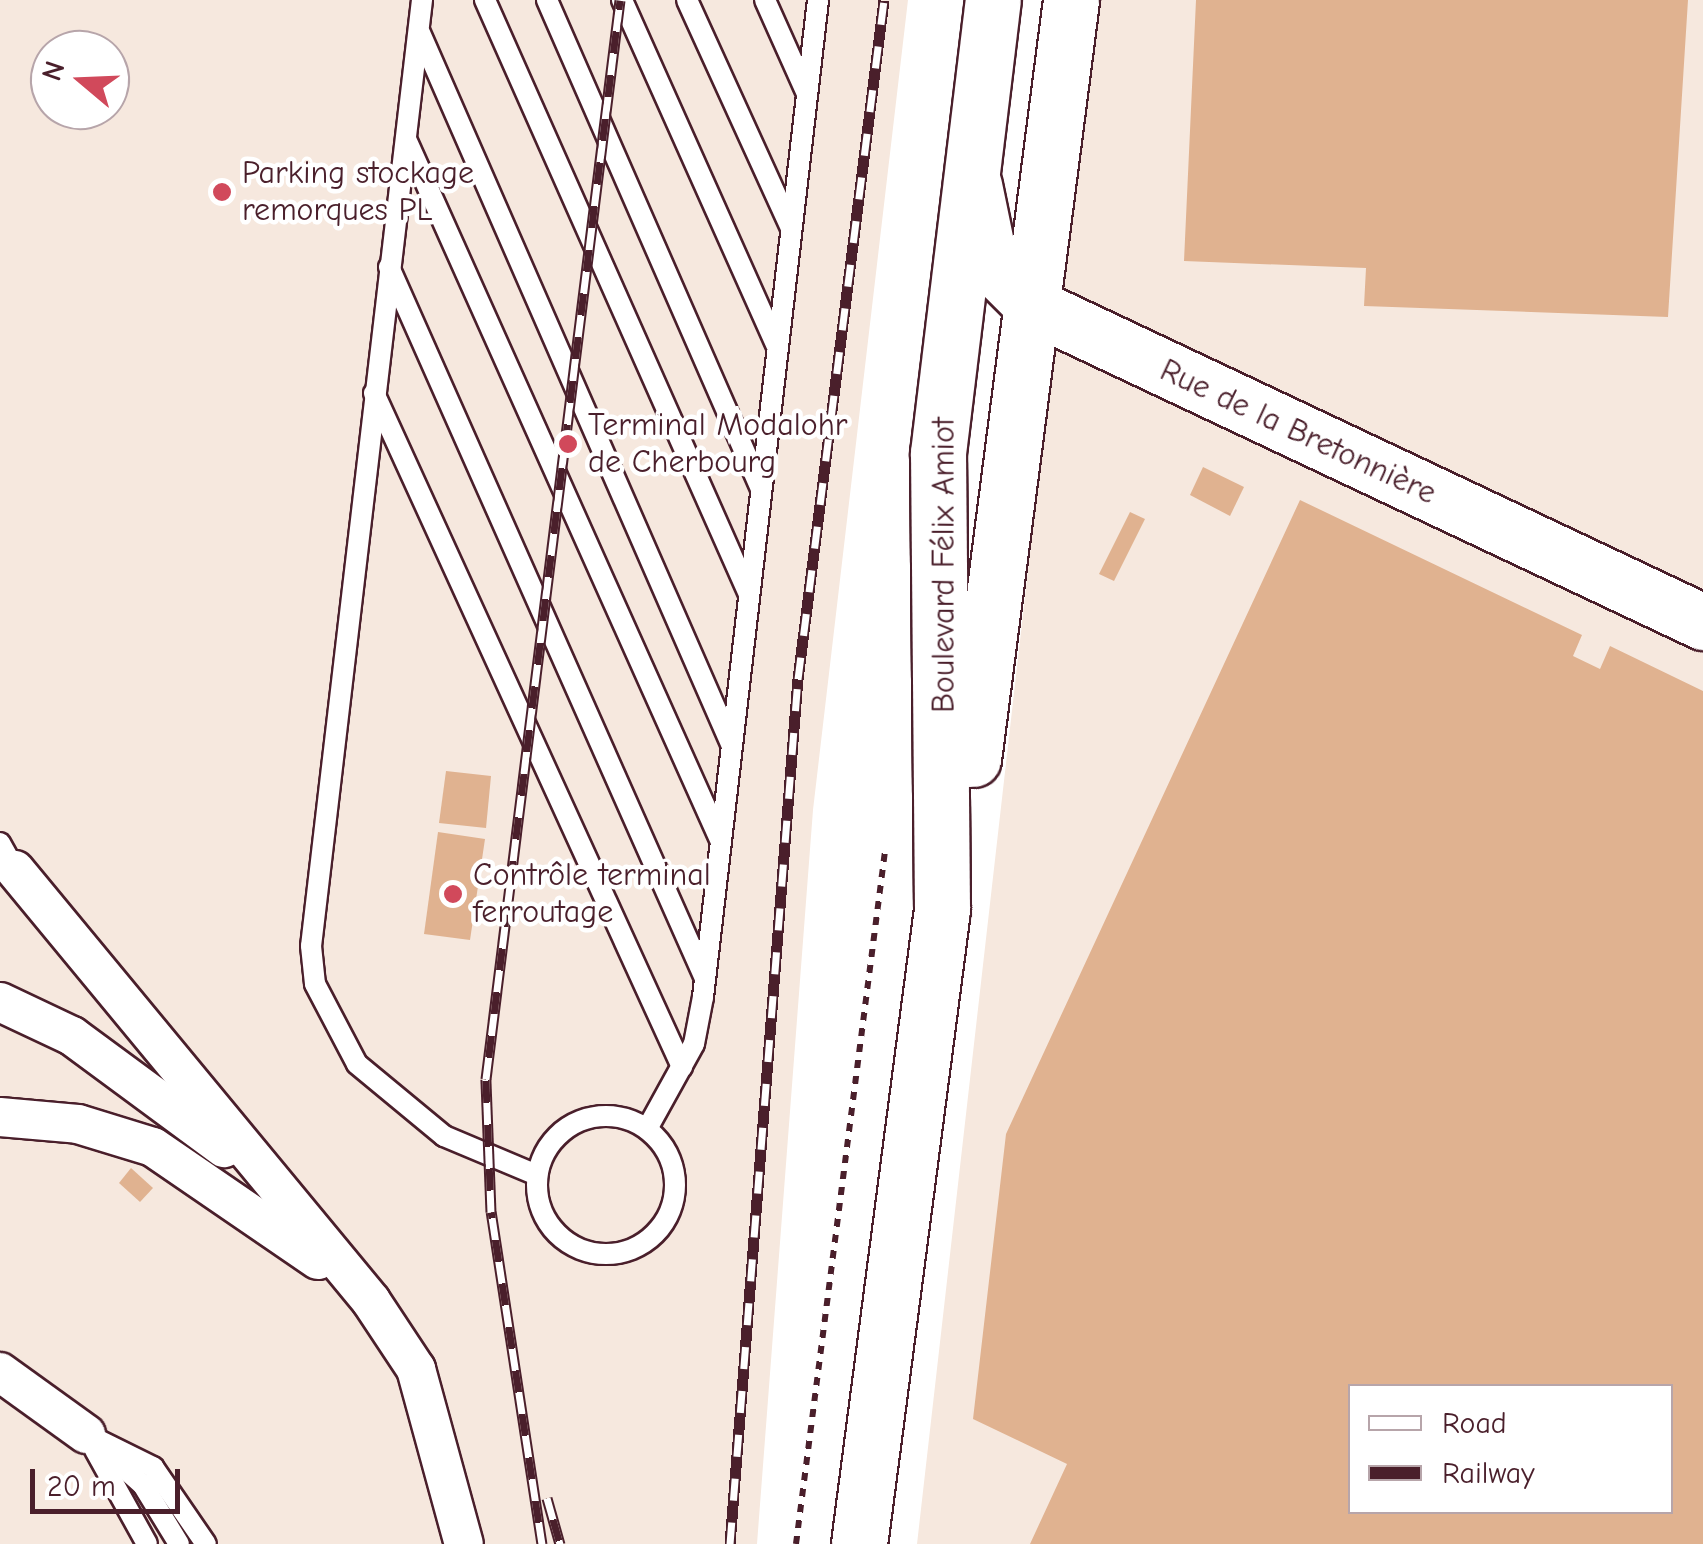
<!DOCTYPE html>
<meta charset="utf-8">
<style>
body{margin:0}
#map{position:relative;width:1703px;height:1544px;overflow:hidden;background:#fff;font-family:"Comic Neue",sans-serif}
div>[style]{position:absolute}
[style*='--x']{left:calc(var(--x)*1px);top:calc(var(--y)*1px);width:calc(var(--w)*1px);rotate:calc(var(--a)*1deg)}
.built>*{inset:0;background:#f6e8de}
.building>*{inset:0;background:#e0b290}
.path>*{height:6px;margin-top:-3px;transform-origin:0;background:repeating-linear-gradient(90deg,#4a1f2b 0 8px,transparent 0 16px)}
.roads{filter:drop-shadow(2px 0 #4a1f2b) drop-shadow(-2px 0 #4a1f2b) drop-shadow(0 2px #4a1f2b) drop-shadow(0 -2px #4a1f2b)}
.lane>*{height:20px;margin:-10px;padding:0 10px;transform-origin:10px;border-radius:10px;background:#fff}
.lane>.ring{margin:-10px;padding:0;box-sizing:content-box;background:none;border:20px solid #fff;border-radius:50%}
.street>*{height:38px;margin:-19px;padding:0 19px;transform-origin:19px;border-radius:19px;background:#fff}
.secondary>*{height:55px;margin:-27.5px;padding:0 27.5px;transform-origin:27.5px;border-radius:27.5px;background:#fff}
.primary>*{height:55px;margin:-27.5px;padding:0 27.5px;transform-origin:27.5px;border-radius:27.5px;background:#fff}
.rail>*{height:11px;margin-top:-5.5px;transform-origin:0;background:repeating-linear-gradient(90deg,#fff 0 22px,#4a1f2b 0 44px);box-sizing:border-box;border-block:2px solid #4a1f2b}
.dots>*{width:28px;height:28px;translate:-50% -50%;box-sizing:border-box;border:5px solid #fff;border-radius:50%}
span{translate:-50% -50%;white-space:nowrap;text-align:center;line-height:1.15;-webkit-text-stroke:9px #fff;paint-order:stroke}
.poi-label{font-size:32px;color:#4a1f2b}
.left{translate:0 -50%;text-align:left}
.street-label{font-size:32px;color:#4a1f2b}
.legend{position:absolute;left:1348px;top:1384px;width:325px;height:130px;box-sizing:border-box;background:#fff;border:2px solid #b7a5aa;margin:0;padding:12px 18px;list-style:none;font-size:30px;color:#4a1f2b}
.legend li{display:flex;align-items:center;gap:20px;height:50px}
.legend b{width:50px;border:2px solid #b7a5aa}
.north{position:absolute;left:30px;top:30px;width:100px;height:100px;box-sizing:border-box;background:#fff;border:2px solid #b7a5aa;border-radius:50%;rotate:289deg;font-size:28px;font-weight:700;line-height:40px;text-align:center;color:#4a1f2b}
.north::after{content:'';display:block;margin:auto;width:35px;height:45px;background:#d1495b;clip-path:polygon(50% 0,100% 100%,50% 72%,0 100%)}
.scale{position:absolute;left:30px;top:1469px;width:150px;height:45px;box-sizing:border-box;border:5px solid #4a1f2b;border-top:0;padding-left:12px;font-size:30px;line-height:35px;white-space:nowrap;color:#4a1f2b;-webkit-text-stroke:8px #fff;paint-order:stroke}
</style>
<div id="map">
<div class="built">
<i style="clip-path:polygon(evenodd,0 0,908px 0,813px 810px,757px 1544px,0 1544px,0 0,50px 50px,110px 50px,110px 110px,50px 110px,50px 50px)"></i>
<i style="clip-path:polygon(evenodd,1093px 0,1703px 0,1703px 1544px,917px 1544px,1093px 0,1350px 1386px,1670px 1386px,1670px 1512px,1350px 1512px,1350px 1386px)"></i>
</div>
<div class="building">
<i style="clip-path:polygon(1196px 0,1688px 0,1668px 317px,1364px 306px,1366px 268px,1184px 261px)"></i>
<i style="clip-path:polygon(1203px 467px,1244px 487px,1230px 516px,1190px 495px)"></i>
<i style="clip-path:polygon(evenodd,1300px 500px,1582px 635px,1573px 656px,1600px 669px,1610px 646px,1703px 691px,1703px 1544px,1030px 1544px,1067px 1464px,973px 1419px,1006px 1134px,1300px 500px,1350px 1386px,1670px 1386px,1670px 1512px,1350px 1512px,1350px 1386px)"></i>
<i style="clip-path:polygon(1130px 512px,1145px 519px,1114px 581px,1099px 574px)"></i>
<i style="clip-path:polygon(446px 771px,491px 776px,486px 828px,439px 823px)"></i>
<i style="clip-path:polygon(438px 832px,485px 839px,470px 940px,424px 934px)"></i>
<i style="clip-path:polygon(131px 1168px,153px 1188px,140px 1202px,119px 1183px)"></i>
</div>
<div class="path">
<i style="--x:796;--y:1544;--w:699;--a:-82.68"></i>
</div>
<div class="roads">
<div class="lane">
<i style="--x:422;--y:0;--w:952;--a:96.69"></i>
<i style="--x:311;--y:946;--w:38;--a:84"></i>
<i style="--x:315;--y:984;--w:90;--a:62.3"></i>
<i style="--x:357;--y:1064;--w:113;--a:39.6"></i>
<i style="--x:444;--y:1136;--w:101;--a:22.8"></i>
<i style="--x:485;--y:0;--w:648;--a:66.05"></i>
<i style="--x:547;--y:0;--w:534;--a:66.36"></i>
<i style="--x:622;--y:0;--w:378;--a:65.9"></i>
<i style="--x:687;--y:0;--w:251;--a:65.5"></i>
<i style="--x:765;--y:0;--w:103;--a:65.9"></i>
<i style="--x:420;--y:33;--w:776;--a:66.37"></i>
<i style="--x:406;--y:139;--w:770;--a:65.86"></i>
<i style="--x:389;--y:267;--w:776;--a:66.05"></i>
<i style="--x:374;--y:393;--w:741;--a:65.44"></i>
<i style="--x:0;--y:843;--w:31;--a:61"></i>
<i class="ring" style="left:537px;top:1116px;width:118px;height:118px"></i>
<i style="--x:647;--y:1129;--w:97;--a:-61.1"></i>
<i style="--x:694;--y:1044;--w:48;--a:-79.2"></i>
<i style="--x:703;--y:997;--w:1004;--a:-83.42"></i>
<i style="--x:86;--y:1434;--w:75;--a:26.2"></i>
<i style="--x:153;--y:1467;--w:93;--a:55.5"></i>
<i style="--x:95;--y:1450;--w:107;--a:61"></i>
<i style="--x:106;--y:1452;--w:50;--a:41.7"></i>
<i style="--x:143;--y:1485;--w:69;--a:58.6"></i>
</div>
<div class="street">
<i style="--x:15;--y:870;--w:559;--a:50.44"></i>
<i style="--x:371;--y:1301;--w:82;--a:56.5"></i>
<i style="--x:416;--y:1369;--w:181;--a:74.7"></i>
<i style="--x:0;--y:1002;--w:80;--a:25.3"></i>
<i style="--x:72;--y:1036;--w:189;--a:36.4"></i>
<i style="--x:0;--y:1117;--w:78;--a:5.1"></i>
<i style="--x:78;--y:1124;--w:78;--a:17"></i>
<i style="--x:153;--y:1147;--w:200;--a:34.4"></i>
<i style="--x:0;--y:1372;--w:106;--a:35.8"></i>
</div>
<div class="secondary">
<i style="--x:974;--y:185;--w:80;--a:78.4"></i>
<i style="--x:990;--y:263;--w:61;--a:45"></i>
<i style="--x:1033;--y:306;--w:741;--a:25.25"></i>
</div>
<div class="primary">
<i style="--x:973;--y:759;--w:765;--a:-82.64"></i>
<i style="--x:859;--y:1544;--w:640;--a:-82.55"></i>
<i style="--x:942;--y:909;--w:456;--a:-90.5"></i>
<i style="--x:938;--y:453;--w:456;--a:-83.1"></i>
</div>
</div>
<div class="rail">
<i style="--x:547;--y:1498;--w:48;--a:74.2"></i>
<i style="--x:542;--y:1544;--w:336;--a:-98.7"></i>
<i style="--x:491;--y:1212;--w:133;--a:-92.2"></i>
<i style="--x:486;--y:1079;--w:1087;--a:-82.92"></i>
<i style="--x:730;--y:1544;--w:868;--a:-85.51"></i>
<i style="--x:798;--y:679;--w:684;--a:-82.78"></i>
</div>
<div class="dots">
<i style="left:222px;top:192px;background:#d1495b"></i>
<i style="left:568px;top:444px;background:#d1495b"></i>
<i style="left:453px;top:894px;background:#d1495b"></i>
</div>
<div class="poi-label">
<span class="left" style="left:242px;top:192px">Parking stockage<br>remorques PL</span>
<span class="left" style="left:588px;top:444px">Terminal Modalohr<br>de Cherbourg</span>
<span class="left" style="left:473px;top:894px">Contrôle terminal<br>ferroutage</span>
</div>
<div class="street-label">
<span style="left:1298px;top:432px;rotate:25deg">Rue de la Bretonnière</span>
<span style="left:944px;top:565px;rotate:-90deg">Boulevard Félix Amiot</span>
</div>
<ul class="legend">
<li><b style="height:12px;background:#fff"></b>Road</li>
<li><b style="height:12px;background:#4a1f2b"></b>Railway</li>
</ul>
<div class="north">N</div>
<div class="scale">20 m</div>
</div>
